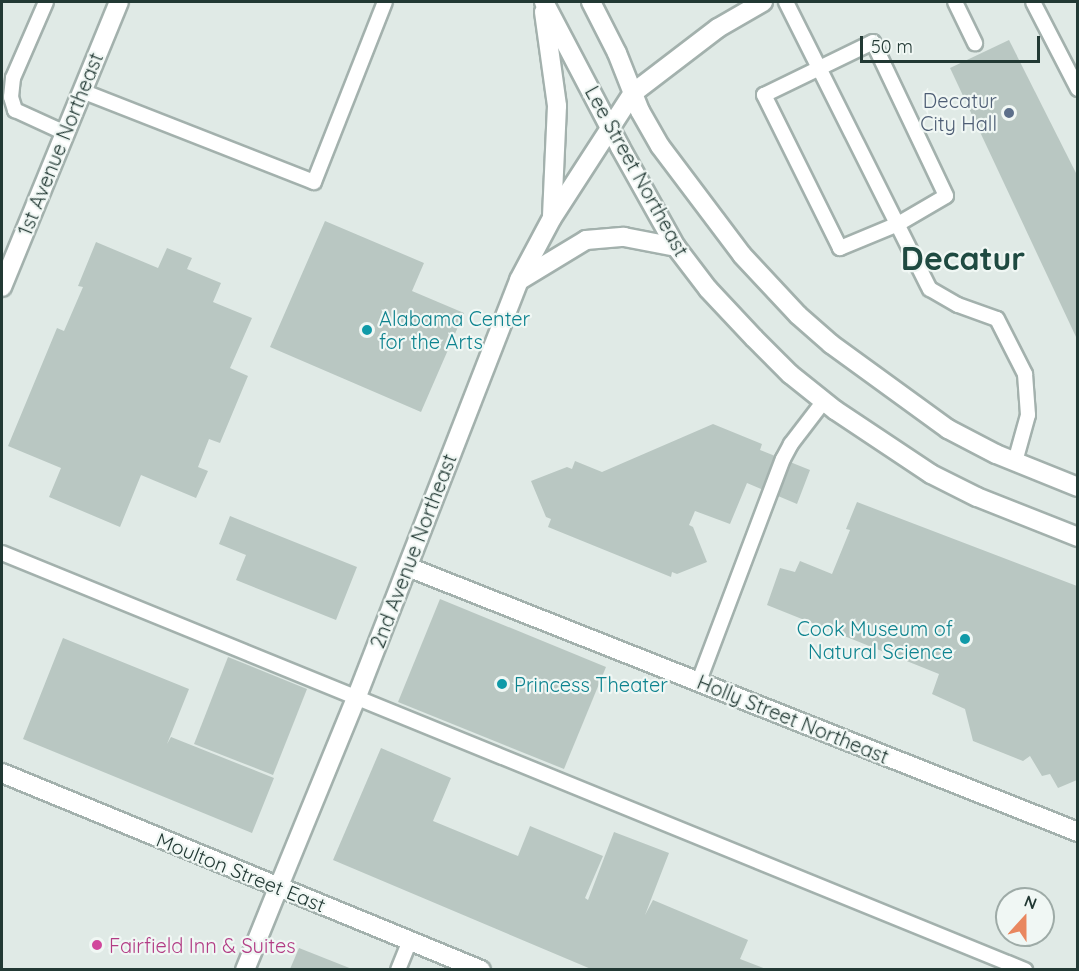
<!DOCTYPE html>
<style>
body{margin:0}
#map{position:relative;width:1079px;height:971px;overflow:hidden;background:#e0eae6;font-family:Quicksand,sans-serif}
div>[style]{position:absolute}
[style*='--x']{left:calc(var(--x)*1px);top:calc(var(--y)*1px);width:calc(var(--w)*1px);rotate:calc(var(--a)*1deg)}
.building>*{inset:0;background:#b9c7c2}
.roads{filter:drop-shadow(2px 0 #a3b1ad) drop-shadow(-2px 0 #a3b1ad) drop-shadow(0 2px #a3b1ad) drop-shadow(0 -2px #a3b1ad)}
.lane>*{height:14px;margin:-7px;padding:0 7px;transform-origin:7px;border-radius:7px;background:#fff}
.street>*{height:18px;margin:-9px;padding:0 9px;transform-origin:9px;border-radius:9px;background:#fff}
.secondary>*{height:18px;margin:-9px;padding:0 9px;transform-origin:9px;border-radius:9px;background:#fff}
.dots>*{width:16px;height:16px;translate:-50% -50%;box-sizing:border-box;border:3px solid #f0f7f4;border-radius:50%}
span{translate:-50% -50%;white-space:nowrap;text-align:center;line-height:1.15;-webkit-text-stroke:4.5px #f0f7f4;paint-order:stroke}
.service-label{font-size:20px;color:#4e5e75}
.right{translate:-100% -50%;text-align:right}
.street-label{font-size:20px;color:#223934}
.culture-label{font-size:20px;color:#0d838f}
.left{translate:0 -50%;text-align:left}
.hotel-label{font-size:20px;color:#b23c85}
.town-label{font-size:32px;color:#1f4a41;font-weight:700}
.frame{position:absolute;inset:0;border:3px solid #223934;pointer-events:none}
.north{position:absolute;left:995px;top:887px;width:60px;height:60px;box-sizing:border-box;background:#f0f7f4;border:2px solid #9eaba7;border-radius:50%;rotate:21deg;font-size:16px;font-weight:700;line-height:24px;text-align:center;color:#223934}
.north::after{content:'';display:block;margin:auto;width:21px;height:27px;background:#e9875f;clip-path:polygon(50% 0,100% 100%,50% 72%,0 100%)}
.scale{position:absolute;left:860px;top:36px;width:180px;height:27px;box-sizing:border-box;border:3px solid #223934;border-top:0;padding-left:8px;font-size:18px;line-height:21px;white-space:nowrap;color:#223934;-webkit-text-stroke:4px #f0f7f4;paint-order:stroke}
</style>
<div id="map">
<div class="building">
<i style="clip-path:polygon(1009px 40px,1077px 175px,1077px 339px,950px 68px)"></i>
<i style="clip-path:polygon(325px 221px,424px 263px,412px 291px,464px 313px,421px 412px,270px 347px)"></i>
<i style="clip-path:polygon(96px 242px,158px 268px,167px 248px,192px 258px,187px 269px,221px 283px,213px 302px,252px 318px,230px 368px,248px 376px,220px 443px,209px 439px,198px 467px,208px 471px,196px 498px,141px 475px,120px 527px,49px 497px,61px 468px,8px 446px,57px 328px,64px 331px,83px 287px,78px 286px)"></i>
<i style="clip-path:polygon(713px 424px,762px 444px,760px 450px,810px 470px,797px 504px,747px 483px,730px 524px,695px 511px,689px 525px,693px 527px,707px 562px,677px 574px,672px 572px,671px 577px,548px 527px,551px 519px,546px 517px,531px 481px,567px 467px,572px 469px,575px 461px,602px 472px)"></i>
<i style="clip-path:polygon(857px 502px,1077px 586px,1077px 780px,1058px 788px,1050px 774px,1042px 776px,1030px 756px,1023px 761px,973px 741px,965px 709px,932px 694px,939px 674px,767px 605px,780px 568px,795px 572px,800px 561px,832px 574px,850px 530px,846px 529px)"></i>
<i style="clip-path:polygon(230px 516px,357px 567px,336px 620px,236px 580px,246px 555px,219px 544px)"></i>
<i style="clip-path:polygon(440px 599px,606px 667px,564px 769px,398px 702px)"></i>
<i style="clip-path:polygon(63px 638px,189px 689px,167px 744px,171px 737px,274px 778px,252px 833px,23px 739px)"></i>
<i style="clip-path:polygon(228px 657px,307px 689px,273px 775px,194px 744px)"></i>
<i style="clip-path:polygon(381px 748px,451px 778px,433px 821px,518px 856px,530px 826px,603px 856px,585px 898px,588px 900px,614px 832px,669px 853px,645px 915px,653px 900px,748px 940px,740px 959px,766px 969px,591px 969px,333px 860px)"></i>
<i style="clip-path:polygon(299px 948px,352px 969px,290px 969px)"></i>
</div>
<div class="roads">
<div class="lane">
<i style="--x:46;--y:2;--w:83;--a:113.5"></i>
<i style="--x:13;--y:78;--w:19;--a:96"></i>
<i style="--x:11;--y:97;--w:14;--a:73"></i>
<i style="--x:15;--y:110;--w:55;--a:24.7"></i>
<i style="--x:786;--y:2;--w:321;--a:63.4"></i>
<i style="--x:930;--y:289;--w:32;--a:30"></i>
<i style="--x:958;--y:305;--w:41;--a:19.7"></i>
<i style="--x:997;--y:319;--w:62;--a:63"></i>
<i style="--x:1025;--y:374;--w:41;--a:85.8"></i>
<i style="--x:1028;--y:415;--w:49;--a:105.5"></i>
<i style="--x:955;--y:2;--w:46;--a:64"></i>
<i style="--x:1033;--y:2;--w:98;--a:62.7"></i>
<i style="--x:873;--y:42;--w:170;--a:64.6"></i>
<i style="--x:946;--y:196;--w:56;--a:149.7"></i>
<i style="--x:898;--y:224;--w:63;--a:157.5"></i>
<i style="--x:840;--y:248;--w:171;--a:-116.4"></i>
<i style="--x:764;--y:95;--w:121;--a:-25.9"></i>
<i style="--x:82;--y:91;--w:249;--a:21.4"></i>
<i style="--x:314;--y:182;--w:193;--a:-68.5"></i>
<i style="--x:2;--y:553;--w:1105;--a:22.18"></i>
<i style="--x:699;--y:681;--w:237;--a:-69.3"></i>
<i style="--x:783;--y:459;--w:17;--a:-62"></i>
<i style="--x:791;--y:444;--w:54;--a:-52.5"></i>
<i style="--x:398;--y:970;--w:32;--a:-68"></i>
</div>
<div class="street">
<i style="--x:408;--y:567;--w:721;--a:21.58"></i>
<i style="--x:245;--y:970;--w:91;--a:-68"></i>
</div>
<div class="secondary">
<i style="--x:544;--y:2;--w:164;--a:62.3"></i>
<i style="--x:620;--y:147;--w:115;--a:60.8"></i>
<i style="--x:676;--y:247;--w:53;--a:52.7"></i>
<i style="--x:708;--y:289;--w:67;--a:46.8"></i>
<i style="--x:754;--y:338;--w:51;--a:45"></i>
<i style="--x:790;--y:374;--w:58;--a:38.7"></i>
<i style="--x:835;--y:410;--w:115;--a:33.7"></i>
<i style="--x:931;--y:474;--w:51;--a:26.6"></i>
<i style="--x:977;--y:497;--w:109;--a:21.6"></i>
<i style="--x:591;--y:2;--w:57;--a:63"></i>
<i style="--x:617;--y:53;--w:62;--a:68.4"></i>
<i style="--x:640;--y:111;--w:40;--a:60.3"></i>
<i style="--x:660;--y:146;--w:136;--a:53"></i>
<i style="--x:742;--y:255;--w:82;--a:47"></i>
<i style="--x:798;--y:315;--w:44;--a:41.3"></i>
<i style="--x:831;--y:344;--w:145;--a:36"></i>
<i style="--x:948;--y:429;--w:54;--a:27.5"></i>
<i style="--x:996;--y:454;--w:88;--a:21.9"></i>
<i style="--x:544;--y:12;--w:95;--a:82.1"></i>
<i style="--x:557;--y:106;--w:109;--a:92.6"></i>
<i style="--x:520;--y:280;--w:77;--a:-31.2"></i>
<i style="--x:586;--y:240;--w:38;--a:-5"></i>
<i style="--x:624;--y:237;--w:53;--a:10.9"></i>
<i style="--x:2;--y:287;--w:308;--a:-67.7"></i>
<i style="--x:2;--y:773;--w:518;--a:22.36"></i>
<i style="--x:279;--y:886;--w:205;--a:-67.7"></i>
<i style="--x:357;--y:696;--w:446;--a:-68.7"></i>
<i style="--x:519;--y:280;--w:70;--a:-62"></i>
<i style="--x:552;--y:218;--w:149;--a:-57.1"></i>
<i style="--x:633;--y:93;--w:107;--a:-37.4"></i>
<i style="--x:718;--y:28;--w:52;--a:-30"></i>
</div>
</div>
<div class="dots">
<i style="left:1009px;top:113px;background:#5c6f8a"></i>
<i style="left:367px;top:330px;background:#0f9aa8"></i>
<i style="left:965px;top:639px;background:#0f9aa8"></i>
<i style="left:502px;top:684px;background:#0f9aa8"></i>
<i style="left:97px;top:945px;background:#d1479c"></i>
</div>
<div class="service-label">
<span class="right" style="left:997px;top:112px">Decatur<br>City Hall</span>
</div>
<div class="street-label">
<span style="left:60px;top:144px;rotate:-68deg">1st Avenue Northeast</span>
<span style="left:637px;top:171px;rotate:61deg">Lee Street Northeast</span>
<span style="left:413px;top:551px;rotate:-69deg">2nd Avenue Northeast</span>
<span style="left:793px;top:719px;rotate:22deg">Holly Street Northeast</span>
<span style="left:241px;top:872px;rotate:22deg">Moulton Street East</span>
</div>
<div class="culture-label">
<span class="left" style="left:379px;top:330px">Alabama Center<br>for the Arts</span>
<span class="right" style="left:953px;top:640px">Cook Museum of<br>Natural Science</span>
<span class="left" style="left:514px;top:684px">Princess Theater</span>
</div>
<div class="hotel-label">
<span class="left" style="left:109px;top:945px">Fairfield Inn &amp; Suites</span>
</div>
<div class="town-label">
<span style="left:963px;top:258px">Decatur</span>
</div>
<div class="frame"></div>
<div class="north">N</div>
<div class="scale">50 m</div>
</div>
